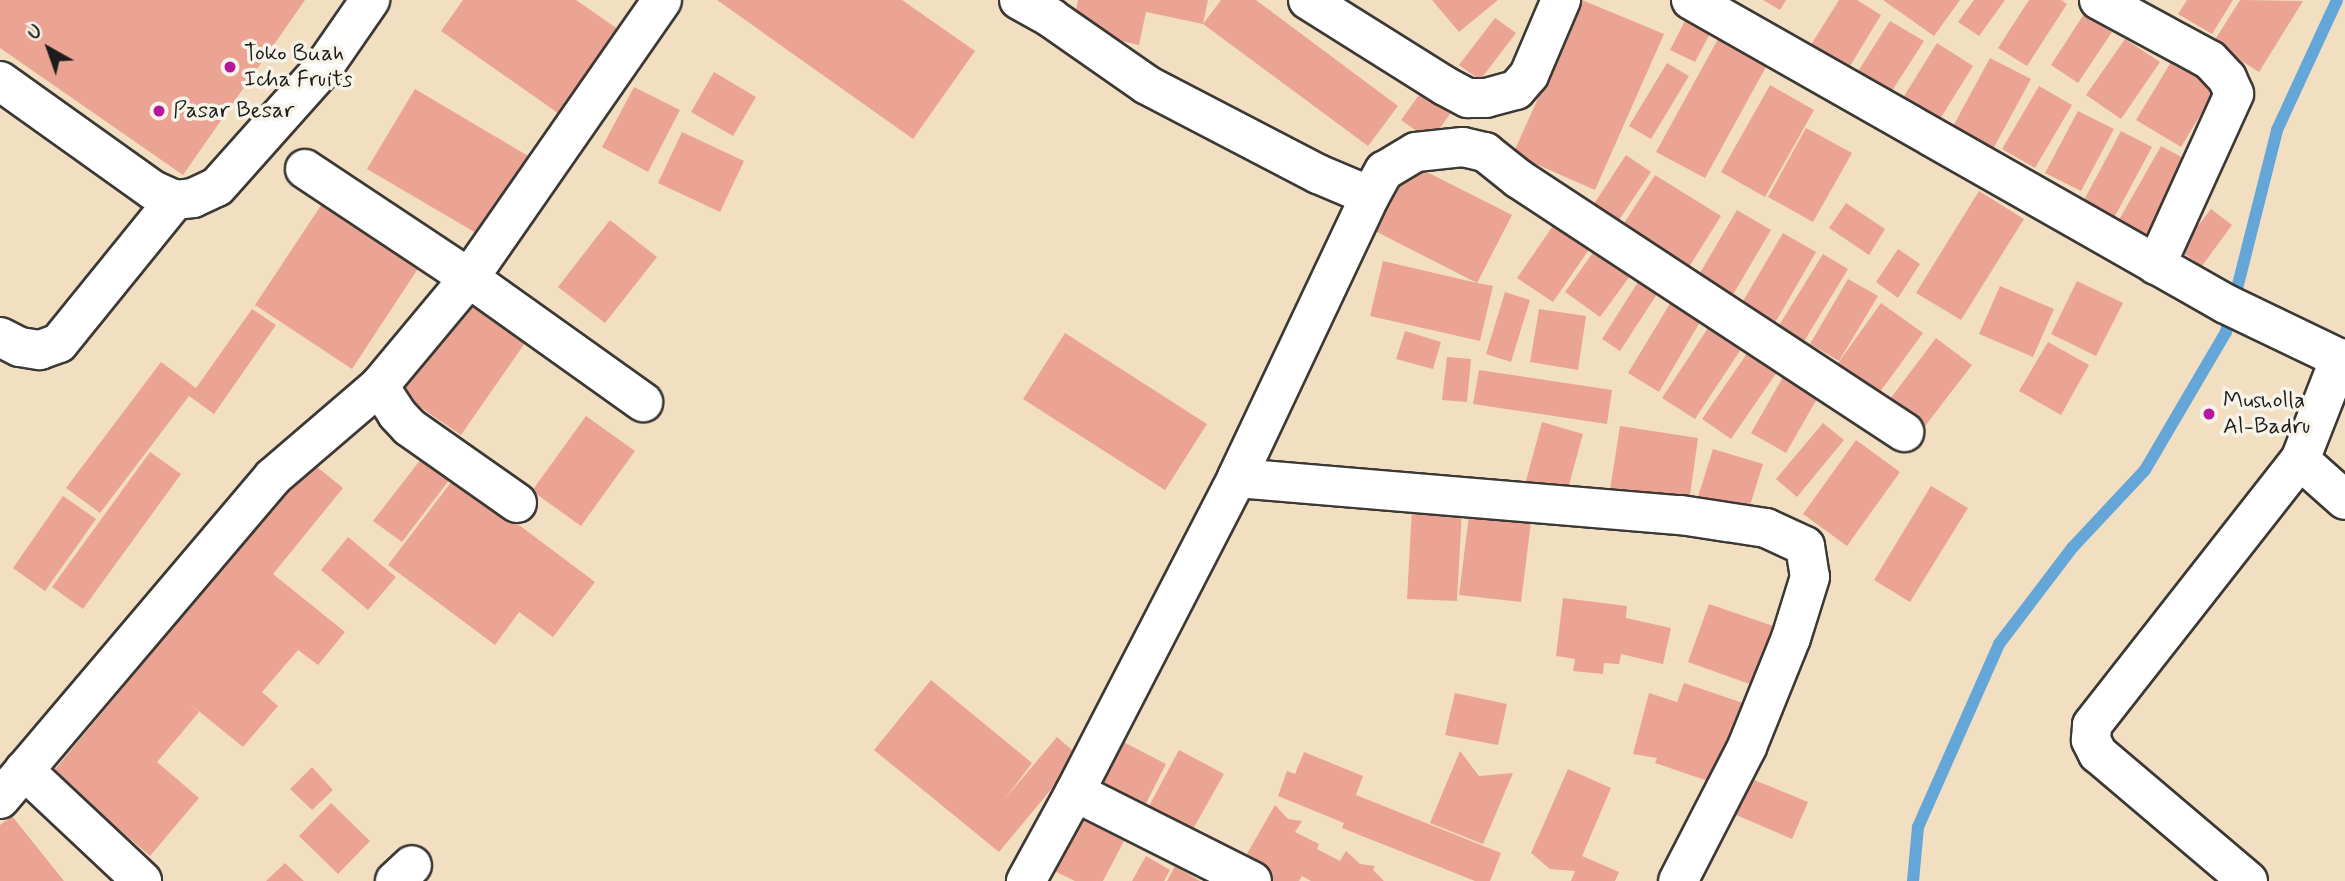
<!DOCTYPE html>
<style>
body{margin:0}
#map{position:relative;width:2345px;height:881px;overflow:hidden;background:#f2dfc2;font-family:Mynerve,sans-serif}
div>[style]{position:absolute}
[style*='--x']{left:calc(var(--x)*1px);top:calc(var(--y)*1px);width:calc(var(--w)*1px);rotate:calc(var(--a)*1deg)}
.stream>*{height:12px;margin:-6px;padding:0 6px;transform-origin:6px;border-radius:6px;background:#65a6d8}
.building>*{inset:0;background:#eba493}
.roads{filter:drop-shadow(2px 0 #3c3935) drop-shadow(-2px 0 #3c3935) drop-shadow(0 2px #3c3935) drop-shadow(0 -2px #3c3935)}
.minor>*{height:38px;margin:-19px;padding:0 19px;transform-origin:19px;border-radius:19px;background:#fff}
.dots>*{width:19px;height:19px;translate:-50% -50%;box-sizing:border-box;border:4px solid #f7f3e8;border-radius:50%}
span{translate:-50% -50%;white-space:nowrap;text-align:center;line-height:1.15;-webkit-text-stroke:7px #f7f3e8;paint-order:stroke}
.poi-label{font-size:23px;color:#1c1c1c}
.left{translate:0 -50%;text-align:left}
.north{position:absolute;left:14px;top:14px;width:70px;height:70px;-webkit-text-stroke:5px #f7f3e8;paint-order:stroke;rotate:320deg;font-size:19px;font-weight:700;line-height:28px;text-align:center;color:#1c1c1c}
.north::after{content:'';display:block;margin:auto;width:24px;height:32px;background:#1c1c1c;clip-path:polygon(50% 0,100% 100%,50% 72%,0 100%)}
</style>
<div id="map">
<div class="stream">
<i style="--x:1913;--y:881;--w:54;--a:-84.7"></i>
<i style="--x:1918;--y:827;--w:200;--a:-66.1"></i>
<i style="--x:1999;--y:644;--w:122;--a:-52.7"></i>
<i style="--x:2073;--y:547;--w:105;--a:-46.9"></i>
<i style="--x:2145;--y:470;--w:160;--a:-59.6"></i>
<i style="--x:2226;--y:332;--w:208;--a:-75.8"></i>
<i style="--x:2277;--y:130;--w:143;--a:-65.2"></i>
</div>
<div class="building">
<i style="clip-path:polygon(0 0,305px 0,183px 175px,0 48px)"></i>
<i style="clip-path:polygon(463px 0,576px 0,625px 34px,565px 118px,441px 31px)"></i>
<i style="clip-path:polygon(717px 0,902px 0,975px 51px,913px 139px)"></i>
<i style="clip-path:polygon(1078px 0,1208px 0,1203px 24px,1221px 0,1256px 0,1398px 106px,1368px 146px,1203px 24px,1146px 12px,1139px 45px,1072px 30px)"></i>
<i style="clip-path:polygon(1432px 0,1498px 0,1459px 32px)"></i>
<i style="clip-path:polygon(1582px 0,1664px 34px,1595px 190px,1513px 154px)"></i>
<i style="clip-path:polygon(1763px 0,1786px 0,1780px 10px)"></i>
<i style="clip-path:polygon(1839px 0,1857px 0,1881px 15px,1847px 71px,1809px 48px)"></i>
<i style="clip-path:polygon(1883px 0,1960px 0,1934px 36px)"></i>
<i style="clip-path:polygon(1974px 0,2005px 0,1979px 36px,1958px 22px)"></i>
<i style="clip-path:polygon(2029px 0,2061px 0,2067px 4px,2027px 66px,1998px 48px)"></i>
<i style="clip-path:polygon(2187px 0,2233px 0,2212px 34px,2178px 14px)"></i>
<i style="clip-path:polygon(2240px 0,2303px 1px,2259px 72px,2213px 43px)"></i>
<i style="clip-path:polygon(2084px 14px,2112px 32px,2078px 83px,2051px 65px)"></i>
<i style="clip-path:polygon(1688px 15px,1713px 28px,1695px 62px,1670px 50px)"></i>
<i style="clip-path:polygon(1495px 18px,1516px 33px,1480px 80px,1459px 65px)"></i>
<i style="clip-path:polygon(1890px 21px,1924px 41px,1890px 94px,1857px 73px)"></i>
<i style="clip-path:polygon(1718px 39px,1767px 65px,1705px 178px,1656px 152px)"></i>
<i style="clip-path:polygon(2125px 39px,2160px 62px,2121px 119px,2086px 95px)"></i>
<i style="clip-path:polygon(1937px 43px,1973px 66px,1937px 124px,1901px 101px)"></i>
<i style="clip-path:polygon(2174px 57px,2219px 84px,2181px 147px,2136px 120px)"></i>
<i style="clip-path:polygon(1990px 58px,2031px 79px,1992px 151px,1951px 130px)"></i>
<i style="clip-path:polygon(1667px 63px,1689px 76px,1651px 139px,1629px 126px)"></i>
<i style="clip-path:polygon(714px 72px,756px 97px,733px 136px,691px 112px)"></i>
<i style="clip-path:polygon(1770px 85px,1814px 110px,1765px 197px,1721px 172px)"></i>
<i style="clip-path:polygon(2039px 86px,2072px 105px,2035px 168px,2002px 149px)"></i>
<i style="clip-path:polygon(634px 87px,680px 110px,648px 172px,602px 147px)"></i>
<i style="clip-path:polygon(1424px 88px,1454px 108px,1431px 141px,1401px 120px)"></i>
<i style="clip-path:polygon(415px 89px,535px 160px,488px 240px,367px 169px)"></i>
<i style="clip-path:polygon(2078px 111px,2114px 129px,2081px 191px,2045px 173px)"></i>
<i style="clip-path:polygon(1806px 128px,1852px 153px,1813px 222px,1768px 197px)"></i>
<i style="clip-path:polygon(2121px 131px,2152px 147px,2115px 216px,2084px 200px)"></i>
<i style="clip-path:polygon(682px 132px,744px 161px,720px 212px,658px 183px)"></i>
<i style="clip-path:polygon(2161px 146px,2189px 161px,2147px 236px,2119px 220px)"></i>
<i style="clip-path:polygon(1626px 155px,1651px 172px,1615px 226px,1590px 210px)"></i>
<i style="clip-path:polygon(1409px 163px,1512px 215px,1477px 283px,1493px 286px,1480px 341px,1370px 316px,1383px 261px,1477px 283px,1375px 231px)"></i>
<i style="clip-path:polygon(1655px 175px,1721px 216px,1689px 267px,1623px 225px)"></i>
<i style="clip-path:polygon(1979px 191px,2024px 219px,1961px 320px,1916px 293px)"></i>
<i style="clip-path:polygon(1846px 203px,1885px 229px,1869px 255px,1829px 228px)"></i>
<i style="clip-path:polygon(322px 204px,419px 267px,352px 369px,255px 305px)"></i>
<i style="clip-path:polygon(2211px 209px,2232px 225px,2202px 266px,2179px 250px)"></i>
<i style="clip-path:polygon(1737px 210px,1771px 230px,1731px 298px,1697px 278px)"></i>
<i style="clip-path:polygon(610px 220px,657px 257px,605px 323px,558px 287px)"></i>
<i style="clip-path:polygon(1557px 220px,1592px 245px,1553px 302px,1517px 278px)"></i>
<i style="clip-path:polygon(1783px 233px,1816px 252px,1772px 328px,1739px 308px)"></i>
<i style="clip-path:polygon(1597px 247px,1633px 272px,1600px 317px,1565px 292px)"></i>
<i style="clip-path:polygon(1898px 249px,1920px 264px,1898px 298px,1876px 282px)"></i>
<i style="clip-path:polygon(1823px 254px,1848px 269px,1803px 343px,1778px 327px)"></i>
<i style="clip-path:polygon(1848px 279px,1878px 296px,1839px 361px,1810px 344px)"></i>
<i style="clip-path:polygon(2077px 281px,2123px 303px,2096px 356px,2051px 334px)"></i>
<i style="clip-path:polygon(1638px 282px,1657px 294px,1620px 351px,1602px 339px)"></i>
<i style="clip-path:polygon(2000px 286px,2054px 309px,2033px 357px,1979px 334px)"></i>
<i style="clip-path:polygon(470px 290px,532px 333px,461px 435px,398px 392px)"></i>
<i style="clip-path:polygon(1505px 292px,1530px 300px,1511px 362px,1486px 354px)"></i>
<i style="clip-path:polygon(1674px 297px,1704px 315px,1659px 392px,1628px 373px)"></i>
<i style="clip-path:polygon(1881px 303px,1923px 333px,1877px 396px,1836px 366px)"></i>
<i style="clip-path:polygon(252px 309px,276px 325px,214px 414px,189px 396px,100px 513px,66px 488px,161px 362px,196px 388px)"></i>
<i style="clip-path:polygon(1539px 309px,1586px 316px,1578px 370px,1530px 362px)"></i>
<i style="clip-path:polygon(1712px 322px,1745px 343px,1695px 419px,1662px 398px)"></i>
<i style="clip-path:polygon(1405px 331px,1441px 342px,1433px 369px,1396px 359px)"></i>
<i style="clip-path:polygon(1065px 333px,1207px 424px,1165px 490px,1023px 399px)"></i>
<i style="clip-path:polygon(1936px 338px,1972px 365px,1922px 430px,1887px 403px)"></i>
<i style="clip-path:polygon(2048px 342px,2089px 365px,2061px 415px,2019px 391px)"></i>
<i style="clip-path:polygon(1748px 352px,1777px 372px,1731px 439px,1702px 419px)"></i>
<i style="clip-path:polygon(1447px 357px,1471px 359px,1467px 402px,1442px 400px)"></i>
<i style="clip-path:polygon(1479px 370px,1612px 390px,1607px 424px,1473px 404px)"></i>
<i style="clip-path:polygon(1783px 377px,1818px 397px,1786px 453px,1751px 433px)"></i>
<i style="clip-path:polygon(586px 416px,635px 451px,581px 526px,532px 491px)"></i>
<i style="clip-path:polygon(1542px 422px,1583px 434px,1565px 499px,1524px 488px)"></i>
<i style="clip-path:polygon(1823px 423px,1844px 440px,1797px 497px,1776px 479px)"></i>
<i style="clip-path:polygon(1620px 426px,1698px 438px,1689px 502px,1610px 490px)"></i>
<i style="clip-path:polygon(1856px 440px,1900px 472px,1847px 546px,1803px 514px)"></i>
<i style="clip-path:polygon(1713px 449px,1763px 464px,1746px 518px,1696px 503px)"></i>
<i style="clip-path:polygon(428px 450px,456px 471px,402px 542px,373px 521px)"></i>
<i style="clip-path:polygon(150px 452px,181px 474px,83px 609px,52px 587px)"></i>
<i style="clip-path:polygon(311px 462px,343px 488px,273px 574px,345px 632px,318px 665px,298px 650px,262px 692px,278px 706px,243px 747px,190px 704px,199px 712px,157px 762px,199px 798px,150px 856px,52px 773px)"></i>
<i style="clip-path:polygon(455px 477px,595px 582px,553px 637px,519px 612px,495px 645px,388px 565px)"></i>
<i style="clip-path:polygon(1931px 486px,1968px 508px,1910px 602px,1874px 580px)"></i>
<i style="clip-path:polygon(63px 496px,96px 519px,45px 591px,13px 568px)"></i>
<i style="clip-path:polygon(1470px 507px,1532px 514px,1521px 602px,1459px 595px)"></i>
<i style="clip-path:polygon(1412px 508px,1462px 510px,1457px 601px,1407px 599px)"></i>
<i style="clip-path:polygon(348px 537px,396px 577px,368px 610px,321px 570px)"></i>
<i style="clip-path:polygon(1563px 598px,1627px 606px,1626px 618px,1671px 628px,1663px 664px,1621px 654px,1619px 664px,1604px 663px,1603px 674px,1573px 671px,1575px 659px,1556px 656px)"></i>
<i style="clip-path:polygon(1709px 604px,1779px 628px,1758px 687px,1688px 662px)"></i>
<i style="clip-path:polygon(931px 680px,1032px 763px,1004px 800px,1057px 737px,1079px 756px,999px 852px,874px 750px)"></i>
<i style="clip-path:polygon(1684px 683px,1746px 704px,1717px 784px,1655px 763px,1657px 758px,1633px 754px,1649px 693px,1677px 702px)"></i>
<i style="clip-path:polygon(1455px 693px,1507px 704px,1498px 745px,1445px 735px)"></i>
<i style="clip-path:polygon(1110px 735px,1166px 764px,1137px 821px,1080px 792px)"></i>
<i style="clip-path:polygon(1179px 750px,1224px 774px,1184px 845px,1141px 821px)"></i>
<i style="clip-path:polygon(1460px 751px,1479px 776px,1513px 773px,1483px 844px,1430px 823px)"></i>
<i style="clip-path:polygon(1304px 752px,1363px 776px,1356px 795px,1501px 853px,1490px 881px,1475px 881px,1342px 828px,1344px 823px,1278px 796px,1287px 771px,1295px 774px)"></i>
<i style="clip-path:polygon(312px 767px,333px 790px,312px 810px,290px 789px)"></i>
<i style="clip-path:polygon(1568px 769px,1611px 788px,1582px 856px,1619px 872px,1615px 881px,1571px 881px,1575px 871px,1550px 869px,1531px 853px)"></i>
<i style="clip-path:polygon(1737px 773px,1808px 802px,1792px 839px,1722px 809px)"></i>
<i style="clip-path:polygon(331px 803px,370px 841px,338px 874px,299px 836px)"></i>
<i style="clip-path:polygon(1275px 805px,1288px 819px,1302px 821px,1295px 832px,1319px 844px,1317px 849px,1340px 861px,1346px 851px,1360px 864px,1375px 866px,1373px 870px,1384px 881px,1311px 881px,1302px 876px,1299px 881px,1267px 881px,1240px 866px)"></i>
<i style="clip-path:polygon(1069px 813px,1124px 841px,1103px 881px,1075px 881px,1042px 865px)"></i>
<i style="clip-path:polygon(12px 816px,64px 881px,0 881px,0 825px)"></i>
<i style="clip-path:polygon(1146px 856px,1170px 870px,1164px 881px,1132px 881px)"></i>
<i style="clip-path:polygon(285px 863px,304px 881px,266px 881px)"></i>
<i style="clip-path:polygon(1175px 866px,1200px 881px,1167px 881px)"></i>
</div>
<div class="roads">
<div class="minor">
<i style="--x:1019;--y:0;--w:37;--a:29"></i>
<i style="--x:1051;--y:18;--w:117;--a:34.9"></i>
<i style="--x:1147;--y:85;--w:193;--a:27.5"></i>
<i style="--x:1318;--y:174;--w:56;--a:22.9"></i>
<i style="--x:1370;--y:196;--w:312;--a:115.3"></i>
<i style="--x:1237;--y:478;--w:353;--a:117.3"></i>
<i style="--x:1075;--y:792;--w:102;--a:118.8"></i>
<i style="--x:1308;--y:0;--w:162;--a:32.1"></i>
<i style="--x:1445;--y:86;--w:26;--a:28"></i>
<i style="--x:1468;--y:98;--w:18;--a:0"></i>
<i style="--x:1486;--y:98;--w:31;--a:-15"></i>
<i style="--x:1516;--y:90;--w:20;--a:-49"></i>
<i style="--x:1529;--y:75;--w:82;--a:-66.9"></i>
<i style="--x:1691;--y:0;--w:615;--a:29.61"></i>
<i style="--x:2226;--y:304;--w:132;--a:25.6"></i>
<i style="--x:2099;--y:0;--w:126;--a:28.4"></i>
<i style="--x:2210;--y:60;--w:25;--a:47"></i>
<i style="--x:2227;--y:78;--w:17;--a:66"></i>
<i style="--x:2234;--y:94;--w:188;--a:114.5"></i>
<i style="--x:0;--y:81;--w:188;--a:35.5"></i>
<i style="--x:153;--y:190;--w:24;--a:24"></i>
<i style="--x:175;--y:200;--w:18;--a:-6"></i>
<i style="--x:193;--y:198;--w:26;--a:-25"></i>
<i style="--x:217;--y:187;--w:159;--a:-48.3"></i>
<i style="--x:323;--y:68;--w:83;--a:-55.3"></i>
<i style="--x:305;--y:169;--w:197;--a:33.6"></i>
<i style="--x:469;--y:278;--w:214;--a:35.5"></i>
<i style="--x:1370;--y:196;--w:29;--a:-61"></i>
<i style="--x:1384;--y:171;--w:37;--a:-31"></i>
<i style="--x:1416;--y:152;--w:47;--a:-6.1"></i>
<i style="--x:1463;--y:147;--w:23;--a:13"></i>
<i style="--x:1485;--y:152;--w:43;--a:38.5"></i>
<i style="--x:1519;--y:179;--w:461;--a:33.3"></i>
<i style="--x:0;--y:337;--w:22;--a:27"></i>
<i style="--x:20;--y:347;--w:20;--a:9"></i>
<i style="--x:40;--y:350;--w:20;--a:-20"></i>
<i style="--x:59;--y:343;--w:184;--a:-51"></i>
<i style="--x:2340;--y:358;--w:110;--a:111.4"></i>
<i style="--x:2300;--y:460;--w:60;--a:41.6"></i>
<i style="--x:379;--y:386;--w:33;--a:57"></i>
<i style="--x:397;--y:414;--w:18;--a:47"></i>
<i style="--x:409;--y:427;--w:132;--a:35.1"></i>
<i style="--x:1237;--y:478;--w:446;--a:4.8"></i>
<i style="--x:1681;--y:515;--w:86;--a:8.7"></i>
<i style="--x:1766;--y:528;--w:43;--a:24.8"></i>
<i style="--x:1805;--y:546;--w:31;--a:81"></i>
<i style="--x:1810;--y:577;--w:64;--a:107.3"></i>
<i style="--x:1791;--y:638;--w:118;--a:112"></i>
<i style="--x:1747;--y:747;--w:151;--a:117.2"></i>
<i style="--x:24;--y:770;--w:162;--a:43.2"></i>
<i style="--x:1075;--y:792;--w:198;--a:26.7"></i>
<i style="--x:0;--y:799;--w:422;--a:-49.7"></i>
<i style="--x:273;--y:477;--w:140;--a:-40.6"></i>
<i style="--x:379;--y:386;--w:141;--a:-50.2"></i>
<i style="--x:469;--y:278;--w:338;--a:-55.2"></i>
<i style="--x:395;--y:881;--w:23;--a:-43"></i>
<i style="--x:2248;--y:881;--w:197;--a:-139.7"></i>
<i style="--x:2098;--y:754;--w:16;--a:-117"></i>
<i style="--x:2091;--y:740;--w:15;--a:-86"></i>
<i style="--x:2092;--y:725;--w:337;--a:-51.9"></i>
</div>
</div>
<div class="dots">
<i style="left:230px;top:67px;background:#b5179e"></i>
<i style="left:159px;top:111px;background:#b5179e"></i>
<i style="left:2209px;top:414px;background:#b5179e"></i>
</div>
<div class="poi-label">
<span class="left" style="left:244px;top:67px">Toko Buah<br>Icha Fruits</span>
<span class="left" style="left:173px;top:111px">Pasar Besar</span>
<span class="left" style="left:2223px;top:414px">Musholla<br>Al-Badru</span>
</div>
<div class="north">U</div>
</div>
